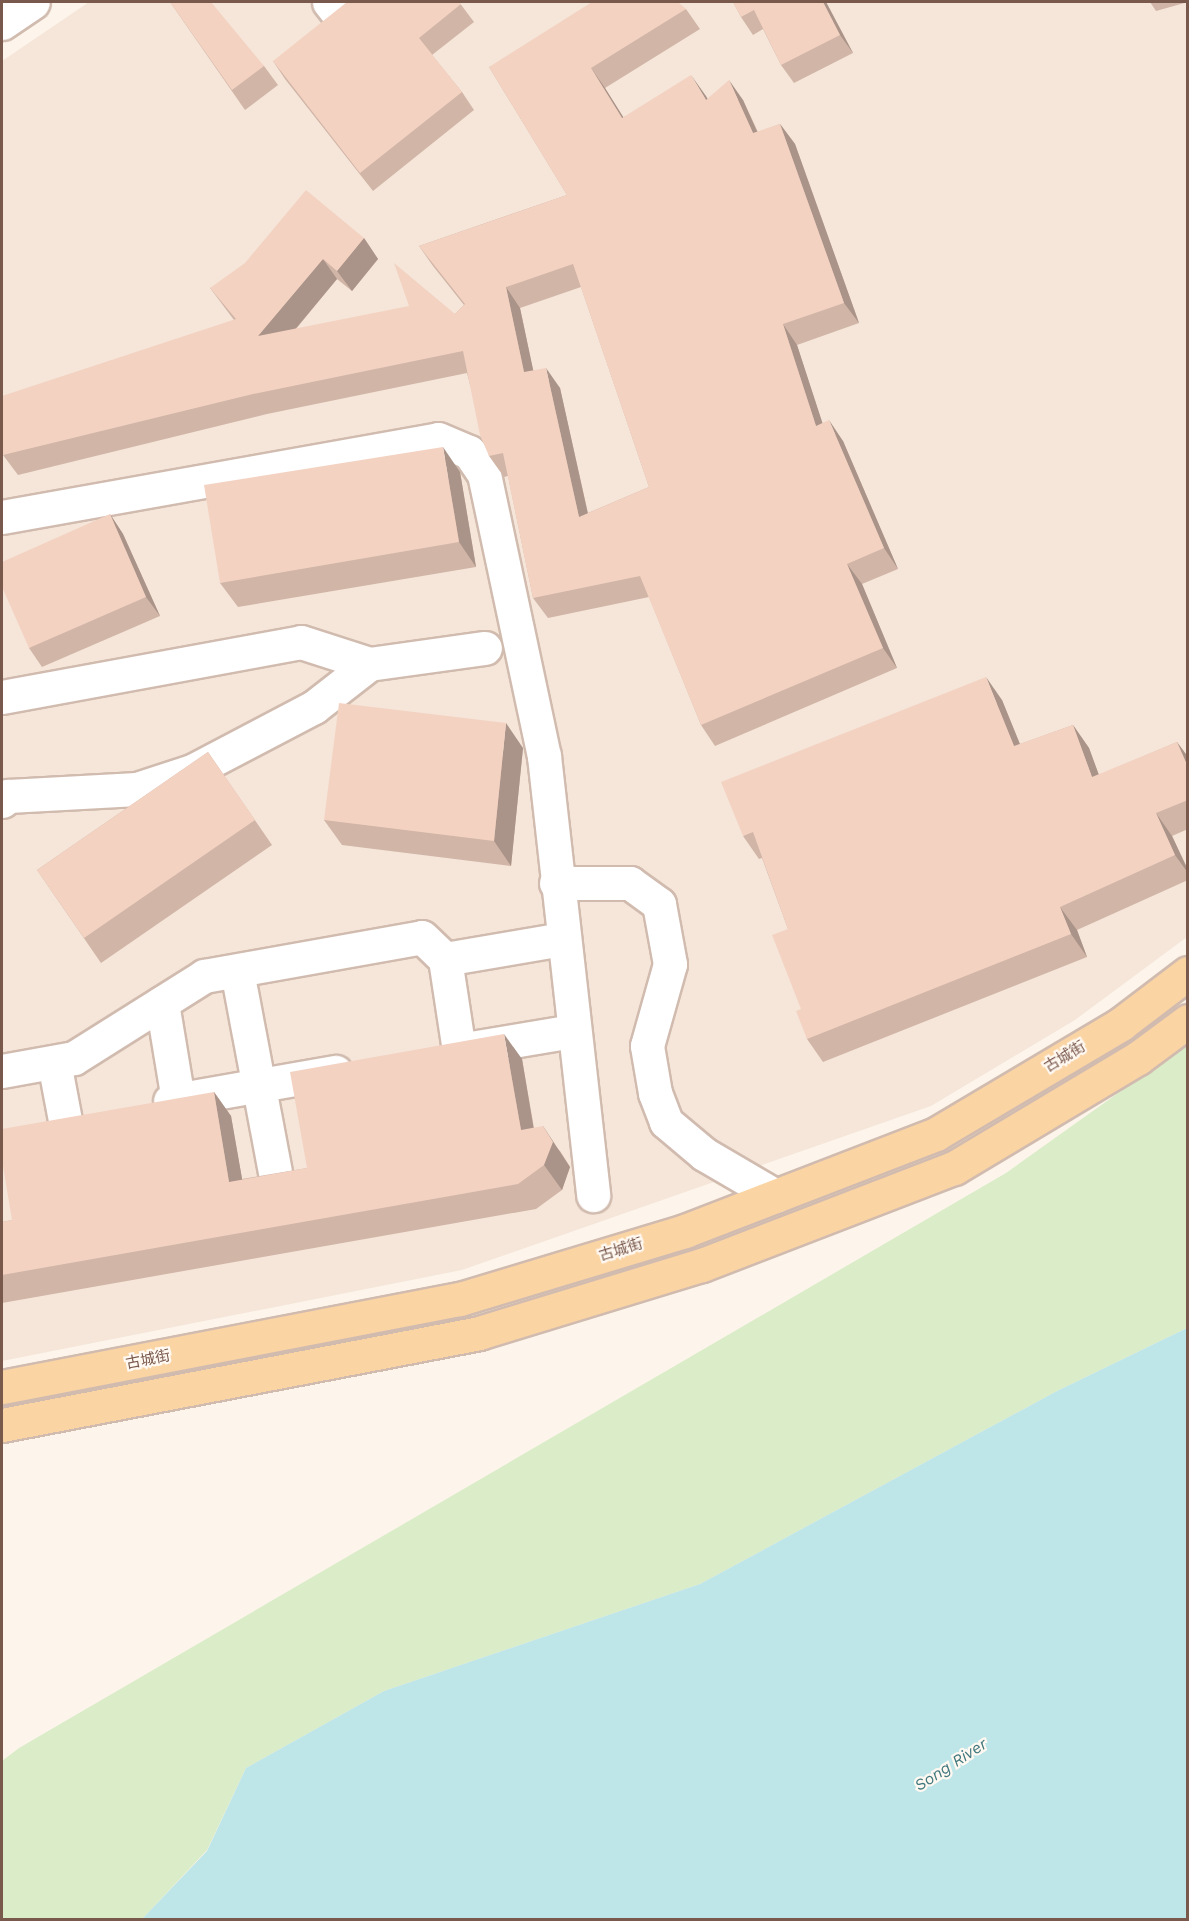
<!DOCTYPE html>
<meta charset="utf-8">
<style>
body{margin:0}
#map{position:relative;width:1189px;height:1921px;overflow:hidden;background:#fdf5eb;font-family:"Work Sans","Noto Sans SC",sans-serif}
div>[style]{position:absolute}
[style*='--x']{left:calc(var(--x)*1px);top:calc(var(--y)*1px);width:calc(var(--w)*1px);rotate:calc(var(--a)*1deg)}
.residential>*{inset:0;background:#f5e6d9}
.green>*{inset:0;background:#daecc8}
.water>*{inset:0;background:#bee5e8}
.roads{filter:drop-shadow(2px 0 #d1bbaf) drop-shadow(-2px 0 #d1bbaf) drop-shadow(0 2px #d1bbaf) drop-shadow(0 -2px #d1bbaf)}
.minor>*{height:33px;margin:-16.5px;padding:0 16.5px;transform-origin:16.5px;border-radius:16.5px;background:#fff}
.major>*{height:33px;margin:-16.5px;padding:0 16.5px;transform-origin:16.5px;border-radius:16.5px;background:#fbd4a4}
.wall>*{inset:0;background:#d1b5a7}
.shaded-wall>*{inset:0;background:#aa9388}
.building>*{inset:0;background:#f3d2c2}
span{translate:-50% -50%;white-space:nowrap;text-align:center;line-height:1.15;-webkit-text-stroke:4.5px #fff9f2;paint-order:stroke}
.street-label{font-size:15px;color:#7a594d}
.water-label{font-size:16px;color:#40787e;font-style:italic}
.frame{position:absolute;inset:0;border:3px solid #7a594d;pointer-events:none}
</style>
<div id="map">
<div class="residential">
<i style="clip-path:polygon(89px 2px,1187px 2px,1187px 937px,1075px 1020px,931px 1106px,462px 1270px,2px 1361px,2px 61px)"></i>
</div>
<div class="green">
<i style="clip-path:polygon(1187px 1044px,1187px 1328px,1057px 1391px,700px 1584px,384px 1691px,246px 1768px,207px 1850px,142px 1919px,2px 1919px,2px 1761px,19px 1748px,1006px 1173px)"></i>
</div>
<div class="water">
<i style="clip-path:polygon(1187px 1328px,1187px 1919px,142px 1919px,207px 1851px,246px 1768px,384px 1691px,700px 1584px,1057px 1391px)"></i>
</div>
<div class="roads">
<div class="minor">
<i style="--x:329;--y:2;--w:11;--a:52"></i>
<i style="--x:2;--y:23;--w:37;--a:-34"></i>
<i style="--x:2;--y:517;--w:443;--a:-10.1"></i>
<i style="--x:438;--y:439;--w:34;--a:23"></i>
<i style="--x:469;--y:452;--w:27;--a:56"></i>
<i style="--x:484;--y:474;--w:288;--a:78"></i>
<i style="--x:544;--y:756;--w:442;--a:83.6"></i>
<i style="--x:2;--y:697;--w:304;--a:-10.4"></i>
<i style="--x:301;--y:642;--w:71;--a:17.9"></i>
<i style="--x:369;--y:664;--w:117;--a:-7.9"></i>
<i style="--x:2;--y:801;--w:8;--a:-40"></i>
<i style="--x:8;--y:796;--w:129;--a:-3.1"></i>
<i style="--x:137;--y:789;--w:58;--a:-18.1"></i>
<i style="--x:192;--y:771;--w:138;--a:-27.7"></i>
<i style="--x:314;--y:707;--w:70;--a:-38"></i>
<i style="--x:556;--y:883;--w:74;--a:0"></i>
<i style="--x:630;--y:883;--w:36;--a:36"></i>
<i style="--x:659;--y:904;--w:61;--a:79.6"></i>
<i style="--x:670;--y:964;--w:85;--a:105.7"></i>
<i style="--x:647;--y:1046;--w:48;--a:80.3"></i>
<i style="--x:655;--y:1093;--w:31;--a:69"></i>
<i style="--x:666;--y:1122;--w:50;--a:40.1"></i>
<i style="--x:704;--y:1154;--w:83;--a:30.3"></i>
<i style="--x:445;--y:959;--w:92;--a:81.3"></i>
<i style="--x:237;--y:971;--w:205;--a:79.3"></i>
<i style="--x:162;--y:1003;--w:98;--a:80.6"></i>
<i style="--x:465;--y:1049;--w:109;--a:-9.5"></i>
<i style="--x:54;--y:1062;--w:59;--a:79.3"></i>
<i style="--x:2;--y:1071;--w:73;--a:-10.2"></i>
<i style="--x:74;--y:1058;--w:154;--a:-32.2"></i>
<i style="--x:204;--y:976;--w:221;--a:-10.1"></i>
<i style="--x:422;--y:937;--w:32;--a:44"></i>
<i style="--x:445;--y:959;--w:119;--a:-9.7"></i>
<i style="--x:170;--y:1101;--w:168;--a:-10"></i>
</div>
<div class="major">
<i style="--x:2;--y:1387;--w:466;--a:-10.9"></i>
<i style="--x:460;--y:1299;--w:235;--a:-16.8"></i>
<i style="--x:685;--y:1231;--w:269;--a:-21.1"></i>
<i style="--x:936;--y:1134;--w:215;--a:-30.7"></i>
<i style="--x:1121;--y:1024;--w:84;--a:-37.3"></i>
<i style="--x:2;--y:1425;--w:486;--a:-10.9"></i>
<i style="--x:479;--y:1333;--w:233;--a:-17"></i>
<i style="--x:702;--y:1265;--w:270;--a:-21.1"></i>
<i style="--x:954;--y:1168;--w:214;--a:-30.9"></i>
<i style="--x:1138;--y:1058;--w:62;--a:-36.5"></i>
</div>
</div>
<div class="wall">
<i style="clip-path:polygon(170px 2px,264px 66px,278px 85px,245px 110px)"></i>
<i style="clip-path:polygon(459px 2px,474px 22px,432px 55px,462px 92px,474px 110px,373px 191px,285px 79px,273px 61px)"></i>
<i style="clip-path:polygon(733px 2px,826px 2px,853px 53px,794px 83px,781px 65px,763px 29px,753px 35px,741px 17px)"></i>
<i style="clip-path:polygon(1150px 2px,1188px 2px,1156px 11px)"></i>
<i style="clip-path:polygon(evenodd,686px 9px,700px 29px,605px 88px,623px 117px,707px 99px,743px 100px,758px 132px,780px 124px,795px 144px,859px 323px,797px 345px,822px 423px,843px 441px,898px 569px,862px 584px,897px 668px,715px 746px,701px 725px,649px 597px,548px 618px,533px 598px,508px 476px,504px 477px,489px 456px,467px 373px,267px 414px,18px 475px,3px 455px,234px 320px,210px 288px,364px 238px,378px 259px,352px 291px,337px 279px,296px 329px,455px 314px,464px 305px,433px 266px,419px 246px,567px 195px,489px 67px,686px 9px,581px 287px,649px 487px,588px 513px,560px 388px,533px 370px,520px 308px,581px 287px)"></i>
<i style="clip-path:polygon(460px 472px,476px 567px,238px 607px,220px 583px)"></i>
<i style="clip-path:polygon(110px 514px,123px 534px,160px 616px,42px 667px,29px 648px)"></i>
<i style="clip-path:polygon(1002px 700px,1020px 744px,1073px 725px,1089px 748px,1099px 775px,1177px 742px,1188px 757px,1188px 829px,1172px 836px,1188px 870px,1188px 880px,1077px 930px,1087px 957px,823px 1062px,807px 1039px,788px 929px,762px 858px,759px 859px,743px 836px)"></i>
<i style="clip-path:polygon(523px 748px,511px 866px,342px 845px,324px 820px)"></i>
<i style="clip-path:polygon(208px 752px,272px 845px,101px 963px,37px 870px)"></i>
<i style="clip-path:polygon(522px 1059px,534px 1128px,560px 1151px,570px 1167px,562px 1190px,536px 1209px,2px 1303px,2px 1222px,12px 1220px,214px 1092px,231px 1116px,242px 1179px,307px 1168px)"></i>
</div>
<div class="shaded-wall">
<i style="clip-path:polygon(823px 2px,826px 2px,853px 53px,840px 35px)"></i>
<i style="clip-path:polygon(591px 68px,605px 88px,637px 139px,622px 118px)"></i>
<i style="clip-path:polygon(691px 75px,706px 96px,720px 120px,706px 100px)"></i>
<i style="clip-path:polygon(729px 80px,743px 100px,767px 154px,753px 133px)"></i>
<i style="clip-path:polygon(780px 124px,795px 144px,859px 323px,844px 303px)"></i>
<i style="clip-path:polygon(364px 238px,378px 259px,352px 291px,337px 271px)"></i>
<i style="clip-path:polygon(323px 259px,337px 279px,272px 357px,258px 336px)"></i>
<i style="clip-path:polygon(506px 287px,520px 308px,538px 393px,524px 372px)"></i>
<i style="clip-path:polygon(783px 324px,797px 345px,830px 446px,816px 426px)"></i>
<i style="clip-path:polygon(546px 368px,560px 388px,593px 537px,579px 517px)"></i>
<i style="clip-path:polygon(829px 420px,843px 441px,898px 569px,884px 548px)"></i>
<i style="clip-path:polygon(443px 447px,460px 472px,476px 567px,459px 542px)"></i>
<i style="clip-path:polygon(110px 514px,123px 534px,160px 616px,146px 597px)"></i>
<i style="clip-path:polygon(847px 564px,862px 584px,897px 668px,883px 648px)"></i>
<i style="clip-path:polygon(986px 677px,1002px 700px,1030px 769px,1014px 746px)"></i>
<i style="clip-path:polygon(506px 723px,523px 748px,511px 866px,494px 841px)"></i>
<i style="clip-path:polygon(1073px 725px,1089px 748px,1108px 800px,1092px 777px)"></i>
<i style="clip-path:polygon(1177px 742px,1188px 757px,1188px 767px)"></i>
<i style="clip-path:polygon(1156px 813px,1172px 836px,1188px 870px,1188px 873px,1175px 855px)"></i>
<i style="clip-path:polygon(1060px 907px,1077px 930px,1087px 957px,1071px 934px)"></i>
<i style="clip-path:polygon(504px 1034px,522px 1059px,538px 1155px,521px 1130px)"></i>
<i style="clip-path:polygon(214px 1092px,231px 1116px,247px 1207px,229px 1182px)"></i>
<i style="clip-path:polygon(543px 1126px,570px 1167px,562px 1190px,544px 1165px)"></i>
</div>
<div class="building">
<i style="clip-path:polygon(170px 2px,211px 2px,264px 66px,232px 90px)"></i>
<i style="clip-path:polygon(347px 2px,459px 2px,461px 4px,419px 38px,462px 92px,360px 173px,273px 61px)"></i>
<i style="clip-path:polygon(evenodd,592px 2px,678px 2px,686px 9px,591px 68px,622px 118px,691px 75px,706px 100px,729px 80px,753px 133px,780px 124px,844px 303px,783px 324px,816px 426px,829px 420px,884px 548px,847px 564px,883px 648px,701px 725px,640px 576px,533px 598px,503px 453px,489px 456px,480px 435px,463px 351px,253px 394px,3px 455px,2px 448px,2px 396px,236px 319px,210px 288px,245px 263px,306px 190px,364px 238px,337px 271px,323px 259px,258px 336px,409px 306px,394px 263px,455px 314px,465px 304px,419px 246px,567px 195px,489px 67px,592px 2px,573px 264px,649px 487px,579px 517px,546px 368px,524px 372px,506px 287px,573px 264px)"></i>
<i style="clip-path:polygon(733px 2px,823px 2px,840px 35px,781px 65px,754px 10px,741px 17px)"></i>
<i style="clip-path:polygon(443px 447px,459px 542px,220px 583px,204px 485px)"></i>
<i style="clip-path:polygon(110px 514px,146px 597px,29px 648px,2px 587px,2px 562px)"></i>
<i style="clip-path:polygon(986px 677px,1014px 746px,1073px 725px,1092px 777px,1177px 742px,1188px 767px,1188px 800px,1156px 813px,1175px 855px,1060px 907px,1071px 934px,807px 1039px,796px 1011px,801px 1009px,772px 935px,788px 929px,753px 832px,743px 836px,721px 782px)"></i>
<i style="clip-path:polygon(339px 703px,506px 723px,494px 841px,324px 820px)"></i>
<i style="clip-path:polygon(208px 752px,255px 820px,84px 938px,37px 870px)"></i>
<i style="clip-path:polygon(504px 1034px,521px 1130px,543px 1126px,553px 1142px,544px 1165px,518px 1184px,2px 1275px,2px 1222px,12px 1220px,2px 1160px,2px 1129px,214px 1092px,229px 1182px,307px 1168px,290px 1072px)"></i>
</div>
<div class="street-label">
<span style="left:1065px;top:1057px;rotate:-31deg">古城街</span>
<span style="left:621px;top:1250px;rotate:-17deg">古城街</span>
<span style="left:148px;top:1360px;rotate:-11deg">古城街</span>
</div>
<div class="water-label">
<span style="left:951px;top:1765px;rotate:-33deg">Song River</span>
</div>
<div class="frame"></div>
</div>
